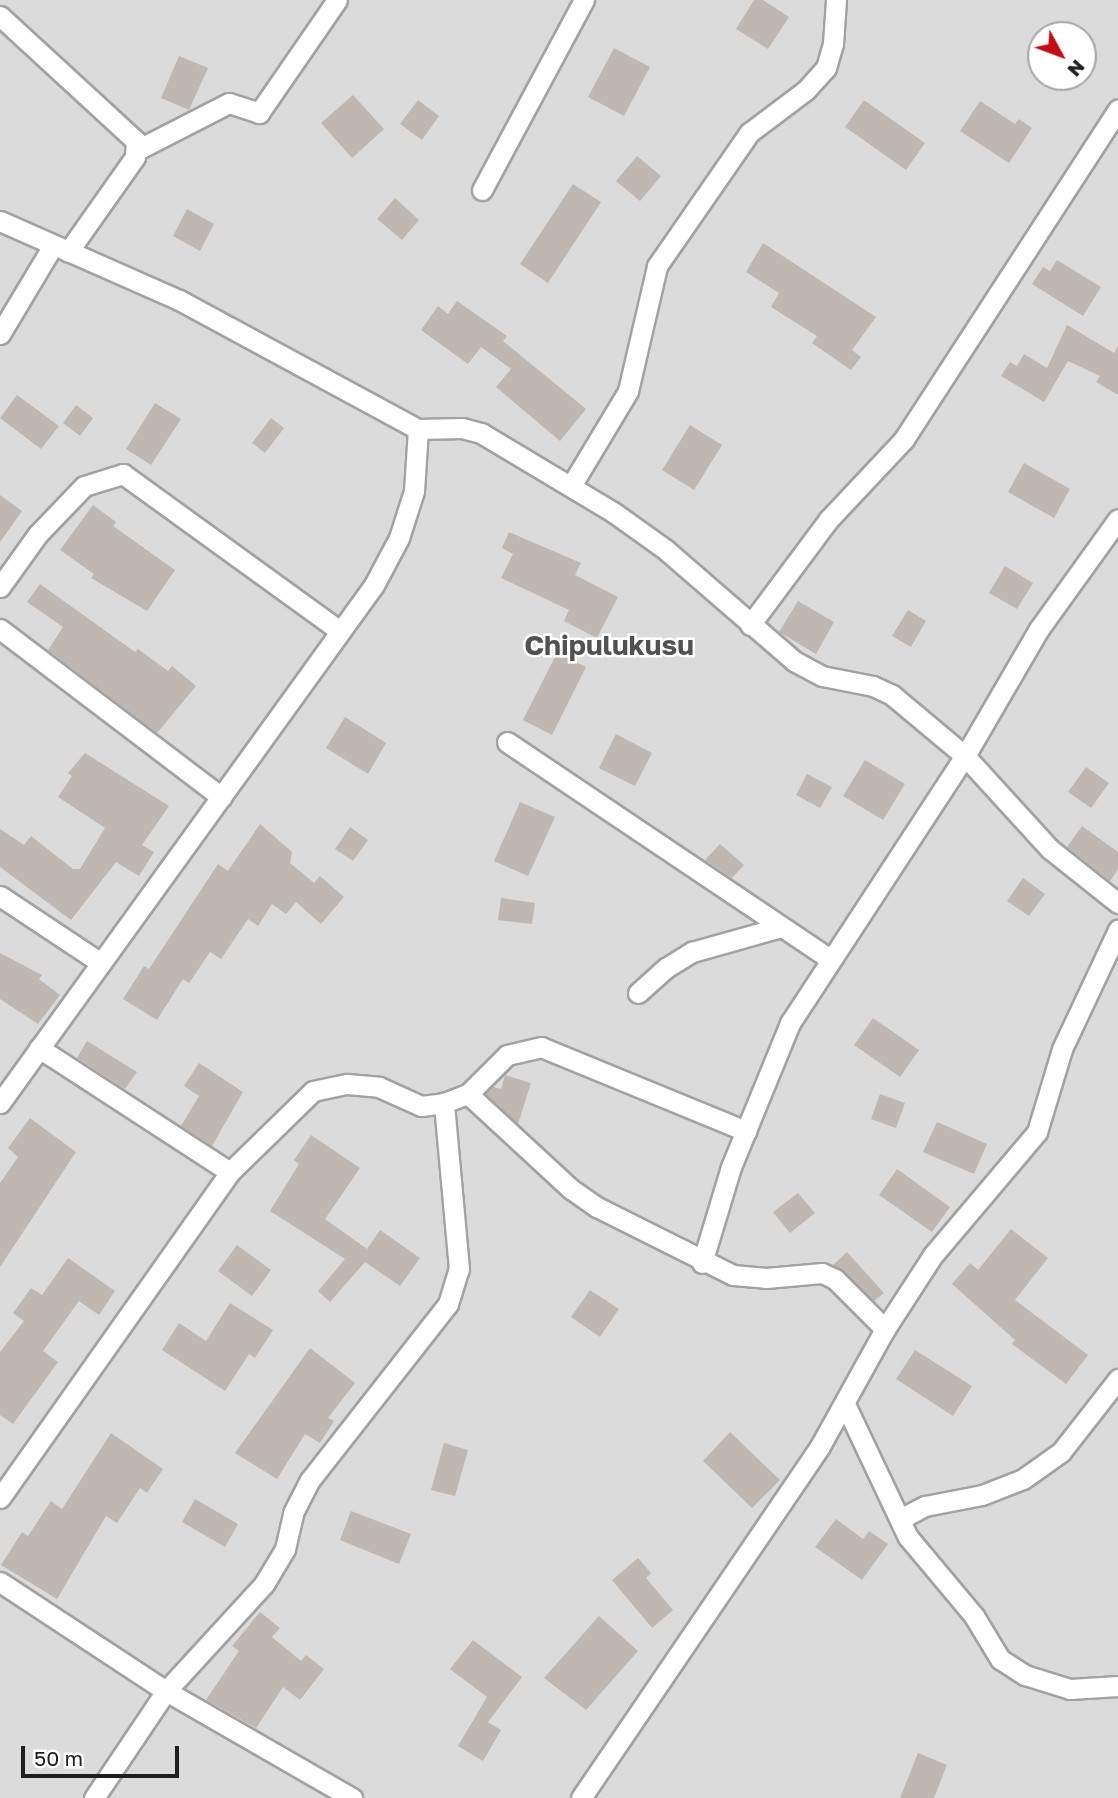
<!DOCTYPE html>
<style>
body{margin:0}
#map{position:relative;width:1118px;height:1798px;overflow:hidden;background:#efebe5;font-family:"Golos Text",sans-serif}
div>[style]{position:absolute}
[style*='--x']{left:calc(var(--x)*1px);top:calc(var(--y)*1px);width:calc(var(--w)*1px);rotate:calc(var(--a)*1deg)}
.residential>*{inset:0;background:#dcdbdb}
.building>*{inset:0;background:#bfb7b2}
.roads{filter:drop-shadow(2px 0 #a2a2a2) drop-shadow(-2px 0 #a2a2a2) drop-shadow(0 2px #a2a2a2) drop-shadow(0 -2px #a2a2a2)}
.street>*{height:19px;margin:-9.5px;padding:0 9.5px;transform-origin:9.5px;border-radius:9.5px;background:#fff}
span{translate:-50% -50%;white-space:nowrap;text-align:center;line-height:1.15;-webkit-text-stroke:5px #fff;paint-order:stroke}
.district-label{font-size:28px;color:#515151;font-weight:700}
.north{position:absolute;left:1027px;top:21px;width:70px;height:70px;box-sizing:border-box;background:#fff;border:2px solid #a5a5a5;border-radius:50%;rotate:131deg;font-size:19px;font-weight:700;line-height:28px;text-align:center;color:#1e1e1e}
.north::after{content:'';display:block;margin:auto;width:24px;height:32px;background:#c00d16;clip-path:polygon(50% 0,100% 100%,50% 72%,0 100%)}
.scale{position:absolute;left:21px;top:1746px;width:158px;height:32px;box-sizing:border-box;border:4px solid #1e1e1e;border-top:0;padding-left:9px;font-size:21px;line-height:24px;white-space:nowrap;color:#1e1e1e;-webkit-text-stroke:5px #fff;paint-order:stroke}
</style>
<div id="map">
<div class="residential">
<i style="clip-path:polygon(evenodd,0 0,1118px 0,1118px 1798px,0 1798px,0 0,1041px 35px,1083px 35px,1083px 77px,1041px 77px,1041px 35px)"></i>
</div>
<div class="building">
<i style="clip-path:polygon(754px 0,763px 0,789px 17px,768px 49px,736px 29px)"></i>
<i style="clip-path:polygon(614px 48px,650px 67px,624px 116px,588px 97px)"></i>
<i style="clip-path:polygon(179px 56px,208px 68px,189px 110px,161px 98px)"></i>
<i style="clip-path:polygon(353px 95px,384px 129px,352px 158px,321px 123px)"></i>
<i style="clip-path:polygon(418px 100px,439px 116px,422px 140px,400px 124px)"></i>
<i style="clip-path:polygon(864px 100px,925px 143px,906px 170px,845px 127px)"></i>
<i style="clip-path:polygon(980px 101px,1015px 124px,1019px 119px,1032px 128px,1009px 163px,960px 131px)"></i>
<i style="clip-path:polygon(637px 156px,661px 176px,640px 201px,616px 181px)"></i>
<i style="clip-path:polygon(573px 184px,601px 202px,548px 283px,520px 264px)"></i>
<i style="clip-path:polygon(395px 198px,419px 220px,402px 240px,377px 219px)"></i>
<i style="clip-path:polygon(187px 209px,214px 224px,200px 251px,173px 236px)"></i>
<i style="clip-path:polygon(763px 243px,876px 317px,852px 350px,861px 357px,851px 370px,812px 343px,817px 336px,771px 307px,779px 293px,746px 272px)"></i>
<i style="clip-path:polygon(1057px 260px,1101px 287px,1083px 316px,1032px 284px,1043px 267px,1050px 271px)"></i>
<i style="clip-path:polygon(457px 301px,507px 336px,503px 341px,586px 409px,560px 441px,496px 387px,511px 369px,481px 347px,468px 364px,421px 330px,438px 306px,448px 314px)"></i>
<i style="clip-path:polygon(1067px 325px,1114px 353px,1118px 346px,1118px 395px,1096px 382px,1100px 376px,1068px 361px,1044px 402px,1001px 376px,1010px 362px,1017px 366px,1024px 354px,1047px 368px)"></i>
<i style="clip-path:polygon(17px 395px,59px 426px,41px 449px,0 418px)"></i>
<i style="clip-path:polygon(155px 403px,181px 419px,151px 465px,126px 449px)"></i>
<i style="clip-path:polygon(76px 405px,93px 418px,80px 436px,63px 423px)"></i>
<i style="clip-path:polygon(271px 418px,284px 428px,265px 453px,252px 443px)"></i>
<i style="clip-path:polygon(690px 425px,722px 445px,694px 490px,662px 470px)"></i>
<i style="clip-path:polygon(1024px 463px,1070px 489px,1054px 518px,1008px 492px)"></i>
<i style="clip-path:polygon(0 495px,22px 511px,0 542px)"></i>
<i style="clip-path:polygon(93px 505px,116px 522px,113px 526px,175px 570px,147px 611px,91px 578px,94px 574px,60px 550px)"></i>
<i style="clip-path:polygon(509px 532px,581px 563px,575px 575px,618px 597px,597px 638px,564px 621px,569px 610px,501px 578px,513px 554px,502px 548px)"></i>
<i style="clip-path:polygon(1005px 566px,1033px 583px,1017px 609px,989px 593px)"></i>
<i style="clip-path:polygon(40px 584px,135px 652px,138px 649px,168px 671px,172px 666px,196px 686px,157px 733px,48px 650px,63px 627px,27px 602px)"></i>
<i style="clip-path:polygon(798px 601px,834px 622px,816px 654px,779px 632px)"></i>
<i style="clip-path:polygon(908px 610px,926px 621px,911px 647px,892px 636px)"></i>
<i style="clip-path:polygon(557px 653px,586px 667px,552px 735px,523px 720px)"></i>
<i style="clip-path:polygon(345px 717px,386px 743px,368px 774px,326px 748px)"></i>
<i style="clip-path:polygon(616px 734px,652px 753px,635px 786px,599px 768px)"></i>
<i style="clip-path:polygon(85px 753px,169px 806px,142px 845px,154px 852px,139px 876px,116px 862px,71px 920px,0 867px,0 829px,24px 845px,31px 836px,73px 869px,80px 869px,105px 828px,58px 797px,72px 776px,68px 773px)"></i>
<i style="clip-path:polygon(865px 760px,905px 784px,883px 820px,843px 796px)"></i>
<i style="clip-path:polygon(1086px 767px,1109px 783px,1091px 808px,1068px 792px)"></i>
<i style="clip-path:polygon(807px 774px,832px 787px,820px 808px,796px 795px)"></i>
<i style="clip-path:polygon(520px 802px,555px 817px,528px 876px,494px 861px)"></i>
<i style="clip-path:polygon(260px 824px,292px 852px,290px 863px,314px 883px,320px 876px,344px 897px,321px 924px,296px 902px,286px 914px,272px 904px,258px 926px,248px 919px,221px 959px,210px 952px,189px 983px,183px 979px,157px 1020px,123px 999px,144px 966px,149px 969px,218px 864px,228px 871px)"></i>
<i style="clip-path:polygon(1082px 826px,1118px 852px,1118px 869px,1110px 881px,1067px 847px)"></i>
<i style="clip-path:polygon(350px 827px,368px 840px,353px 861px,335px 849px)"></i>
<i style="clip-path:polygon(720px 844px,744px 865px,732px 878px,705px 860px)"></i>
<i style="clip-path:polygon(1023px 878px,1045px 894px,1029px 916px,1007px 901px)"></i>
<i style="clip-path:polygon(501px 898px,535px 903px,532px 924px,498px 920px)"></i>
<i style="clip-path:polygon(0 953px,42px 975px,39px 979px,60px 995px,38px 1024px,0 999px)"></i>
<i style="clip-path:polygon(873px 1018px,919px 1050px,900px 1077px,854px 1045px)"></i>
<i style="clip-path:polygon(87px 1041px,137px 1072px,125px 1089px,77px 1058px)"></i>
<i style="clip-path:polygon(199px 1063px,243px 1092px,212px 1146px,181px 1126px,199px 1096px,184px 1086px)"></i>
<i style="clip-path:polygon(505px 1075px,531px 1083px,518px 1124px,486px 1094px,493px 1087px,501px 1089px)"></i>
<i style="clip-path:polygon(880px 1094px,905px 1103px,896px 1128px,871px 1119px)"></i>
<i style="clip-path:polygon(30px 1118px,76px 1152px,0 1267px,0 1183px,18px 1157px,8px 1148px)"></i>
<i style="clip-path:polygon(937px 1122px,987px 1144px,974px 1174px,923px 1152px)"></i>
<i style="clip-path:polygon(311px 1135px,360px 1168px,325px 1219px,367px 1249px,380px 1230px,420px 1258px,400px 1286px,365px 1262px,330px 1302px,318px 1291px,345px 1259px,270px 1211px,299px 1164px,294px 1160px)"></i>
<i style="clip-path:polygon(897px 1169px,950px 1207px,932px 1232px,879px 1195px)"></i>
<i style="clip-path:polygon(798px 1193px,815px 1213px,790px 1233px,773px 1212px)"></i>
<i style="clip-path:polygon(1011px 1229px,1048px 1258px,1015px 1300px,1088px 1355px,1066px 1384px,1012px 1344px,1015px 1340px,952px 1284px,970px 1263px,978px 1270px)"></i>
<i style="clip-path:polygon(237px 1245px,271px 1270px,252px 1296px,218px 1271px)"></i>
<i style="clip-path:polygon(847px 1252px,884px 1293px,874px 1301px,833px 1265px)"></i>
<i style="clip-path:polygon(68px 1258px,115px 1291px,99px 1315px,79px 1301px,43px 1351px,58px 1362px,13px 1424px,0 1415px,0 1352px,24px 1321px,13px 1313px,31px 1288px,42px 1295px)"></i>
<i style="clip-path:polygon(590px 1290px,619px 1309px,600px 1337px,571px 1317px)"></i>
<i style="clip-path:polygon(230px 1303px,273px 1330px,255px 1358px,249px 1354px,225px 1391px,162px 1350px,179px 1323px,206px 1341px)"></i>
<i style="clip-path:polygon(310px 1348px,355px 1383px,328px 1418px,334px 1421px,320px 1443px,305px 1434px,277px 1479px,235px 1453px)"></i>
<i style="clip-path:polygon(915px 1350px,972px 1386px,953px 1416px,896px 1379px)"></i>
<i style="clip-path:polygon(730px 1432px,780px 1480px,752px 1508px,703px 1461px)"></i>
<i style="clip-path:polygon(111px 1433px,163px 1469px,147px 1493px,140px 1488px,117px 1523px,106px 1516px,57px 1599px,1px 1565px,22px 1532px,28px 1536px,51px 1501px,62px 1509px)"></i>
<i style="clip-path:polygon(444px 1443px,468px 1450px,455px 1496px,431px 1490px)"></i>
<i style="clip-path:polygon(195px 1499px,238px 1524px,225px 1547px,182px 1522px)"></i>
<i style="clip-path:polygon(351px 1511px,411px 1534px,399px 1564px,340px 1540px)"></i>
<i style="clip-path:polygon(836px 1519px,863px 1539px,869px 1531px,888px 1544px,862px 1580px,815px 1547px)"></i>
<i style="clip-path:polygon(638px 1558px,651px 1573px,646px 1578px,673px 1610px,652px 1628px,612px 1580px)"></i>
<i style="clip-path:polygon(260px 1612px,280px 1628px,272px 1637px,301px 1661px,306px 1655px,324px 1669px,300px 1700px,283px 1687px,256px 1728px,206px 1700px,239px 1651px,232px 1646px)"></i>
<i style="clip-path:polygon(599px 1616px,638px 1651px,586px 1710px,544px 1678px)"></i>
<i style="clip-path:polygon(473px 1640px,522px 1677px,488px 1722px,501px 1730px,483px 1761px,458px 1746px,487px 1697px,450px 1669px)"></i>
<i style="clip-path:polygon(918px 1753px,947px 1765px,934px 1798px,900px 1798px)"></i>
</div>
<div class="roads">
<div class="street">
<i style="--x:0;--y:16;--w:185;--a:42.6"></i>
<i style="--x:136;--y:141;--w:16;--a:94"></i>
<i style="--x:135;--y:157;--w:116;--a:125.2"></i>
<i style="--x:137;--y:150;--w:103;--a:-27.1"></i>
<i style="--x:229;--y:103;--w:32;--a:18"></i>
<i style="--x:259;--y:113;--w:137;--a:-55.4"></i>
<i style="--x:482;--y:190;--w:216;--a:-61.8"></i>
<i style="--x:0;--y:221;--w:196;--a:23.8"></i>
<i style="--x:179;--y:300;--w:272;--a:28.4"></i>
<i style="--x:418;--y:429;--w:62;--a:93.7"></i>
<i style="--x:414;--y:491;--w:49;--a:107.7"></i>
<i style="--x:399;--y:538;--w:53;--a:118"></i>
<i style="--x:374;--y:585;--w:639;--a:125.83"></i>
<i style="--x:0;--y:334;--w:101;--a:-59.1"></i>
<i style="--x:418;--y:429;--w:44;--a:-1.3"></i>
<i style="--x:462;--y:428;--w:20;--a:15"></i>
<i style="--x:481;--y:433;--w:154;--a:30.9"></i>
<i style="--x:613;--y:512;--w:65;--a:35.6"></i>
<i style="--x:666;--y:550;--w:169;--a:40.9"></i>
<i style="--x:794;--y:661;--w:32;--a:28"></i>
<i style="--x:822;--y:676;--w:52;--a:11.1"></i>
<i style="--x:873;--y:686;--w:21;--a:25"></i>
<i style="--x:892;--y:695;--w:95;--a:39.9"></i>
<i style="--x:965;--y:756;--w:126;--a:47.6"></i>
<i style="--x:1050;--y:849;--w:87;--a:38.5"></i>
<i style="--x:571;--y:486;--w:111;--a:-59"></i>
<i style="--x:628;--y:391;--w:128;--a:-76.9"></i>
<i style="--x:657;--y:266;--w:162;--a:-55.3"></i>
<i style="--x:749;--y:133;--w:71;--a:-37"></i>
<i style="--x:806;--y:90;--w:30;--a:-48"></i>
<i style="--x:826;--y:68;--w:25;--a:-74"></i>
<i style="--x:833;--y:44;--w:44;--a:-86.1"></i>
<i style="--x:0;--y:587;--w:65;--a:-54.4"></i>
<i style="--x:38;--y:534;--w:66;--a:-46.2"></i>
<i style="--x:84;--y:486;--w:41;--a:-17.1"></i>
<i style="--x:123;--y:474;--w:268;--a:35.9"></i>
<i style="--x:750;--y:625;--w:132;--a:-53.3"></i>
<i style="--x:829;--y:519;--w:110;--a:-46.8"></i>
<i style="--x:904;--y:439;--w:393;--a:-57"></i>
<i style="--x:0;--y:629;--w:278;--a:37.2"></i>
<i style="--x:507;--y:742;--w:389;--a:33.9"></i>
<i style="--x:0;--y:896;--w:121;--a:33.6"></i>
<i style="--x:638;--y:993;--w:38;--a:-42"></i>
<i style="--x:666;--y:968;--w:31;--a:-32"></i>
<i style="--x:692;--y:952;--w:92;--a:-15.7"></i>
<i style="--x:39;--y:1048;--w:228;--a:33"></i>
<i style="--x:230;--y:1172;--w:116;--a:-44.3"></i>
<i style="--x:313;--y:1091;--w:35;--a:-12"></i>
<i style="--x:347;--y:1084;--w:32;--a:5"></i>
<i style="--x:379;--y:1087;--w:46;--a:24.3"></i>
<i style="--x:421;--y:1106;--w:23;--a:-7"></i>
<i style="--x:444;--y:1103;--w:26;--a:-21"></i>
<i style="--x:468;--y:1094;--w:55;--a:-45"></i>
<i style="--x:507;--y:1055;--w:35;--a:-13"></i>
<i style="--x:541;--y:1047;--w:222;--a:22.3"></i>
<i style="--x:468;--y:1094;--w:140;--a:42.7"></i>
<i style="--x:571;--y:1189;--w:32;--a:35"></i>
<i style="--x:597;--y:1207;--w:152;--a:26.6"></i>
<i style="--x:733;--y:1275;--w:33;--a:5"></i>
<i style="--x:766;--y:1278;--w:56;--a:-5.1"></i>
<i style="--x:822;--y:1273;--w:14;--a:25"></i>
<i style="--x:835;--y:1279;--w:71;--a:45"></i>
<i style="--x:702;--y:1263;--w:100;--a:-73.2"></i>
<i style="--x:731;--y:1167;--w:156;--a:-67.7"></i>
<i style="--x:790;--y:1023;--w:319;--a:-56.8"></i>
<i style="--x:965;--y:756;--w:147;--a:-59.8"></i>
<i style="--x:1039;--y:629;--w:135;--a:-54.3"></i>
<i style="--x:845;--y:1404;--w:147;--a:64.7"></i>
<i style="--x:908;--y:1537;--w:103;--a:50.1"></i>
<i style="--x:974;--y:1616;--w:50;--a:58.8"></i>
<i style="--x:1000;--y:1659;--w:30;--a:33"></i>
<i style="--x:1025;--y:1675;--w:47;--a:17.3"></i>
<i style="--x:1070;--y:1689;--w:48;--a:-3.6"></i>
<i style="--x:0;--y:1498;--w:399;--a:-54.8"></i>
<i style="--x:902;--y:1518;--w:26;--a:-28"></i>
<i style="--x:925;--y:1506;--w:58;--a:-10.9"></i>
<i style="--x:982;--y:1495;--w:44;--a:-21.3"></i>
<i style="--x:1023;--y:1479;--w:47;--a:-35.4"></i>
<i style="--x:1061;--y:1452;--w:93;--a:-52"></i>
<i style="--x:0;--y:1582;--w:199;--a:33.3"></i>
<i style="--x:166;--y:1691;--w:215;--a:29.9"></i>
<i style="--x:94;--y:1798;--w:129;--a:-56.1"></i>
<i style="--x:166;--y:1691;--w:145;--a:-47.5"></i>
<i style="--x:264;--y:1584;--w:41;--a:-59"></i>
<i style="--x:285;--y:1549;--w:37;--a:-77"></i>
<i style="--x:293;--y:1513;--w:37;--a:-63"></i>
<i style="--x:310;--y:1480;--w:224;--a:-51.9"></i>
<i style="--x:448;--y:1304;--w:37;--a:-73"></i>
<i style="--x:459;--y:1269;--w:167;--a:-95.2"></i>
<i style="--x:581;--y:1798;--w:423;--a:-55.8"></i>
<i style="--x:819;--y:1448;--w:136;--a:-61"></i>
<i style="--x:885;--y:1329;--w:88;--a:-57"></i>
<i style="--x:933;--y:1255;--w:161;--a:-49.8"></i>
<i style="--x:1037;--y:1132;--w:87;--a:-73.2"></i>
<i style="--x:1062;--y:1049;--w:132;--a:-64.8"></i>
</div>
</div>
<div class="district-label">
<span style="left:609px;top:645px">Chipulukusu</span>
</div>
<div class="north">N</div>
<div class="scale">50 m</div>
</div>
